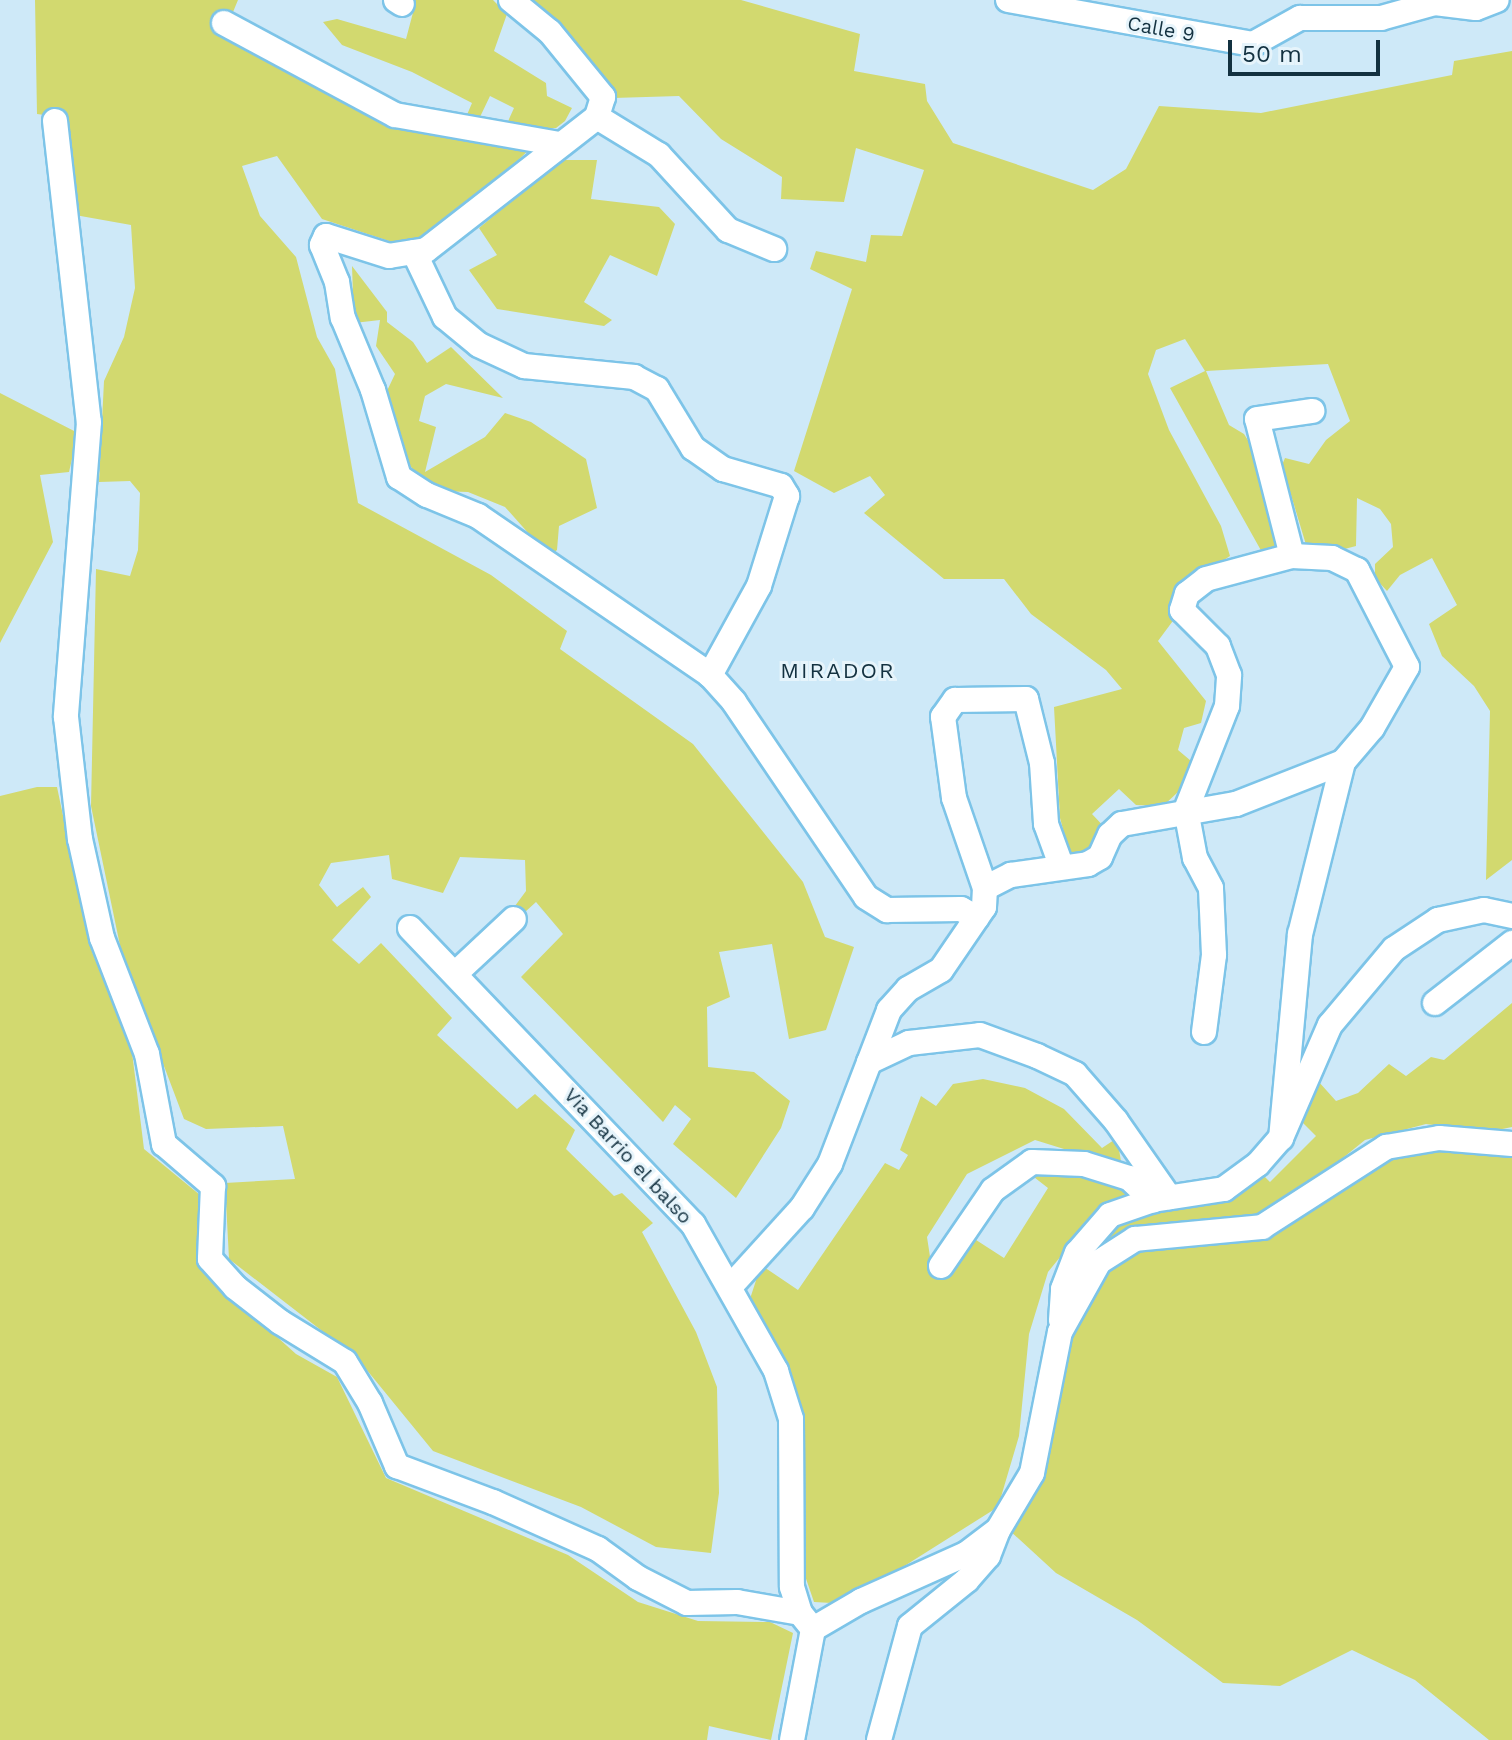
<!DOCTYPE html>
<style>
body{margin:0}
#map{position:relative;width:1512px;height:1740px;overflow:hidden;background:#cee9f8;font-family:"Work Sans",sans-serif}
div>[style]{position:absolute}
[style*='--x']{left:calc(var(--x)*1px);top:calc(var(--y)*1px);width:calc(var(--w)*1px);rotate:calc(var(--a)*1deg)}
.green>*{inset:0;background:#d2d96f}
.roads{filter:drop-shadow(2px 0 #7dc4e8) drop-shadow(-2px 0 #7dc4e8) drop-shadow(0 2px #7dc4e8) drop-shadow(0 -2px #7dc4e8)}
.street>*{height:24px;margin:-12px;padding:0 12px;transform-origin:12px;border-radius:12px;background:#fff}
span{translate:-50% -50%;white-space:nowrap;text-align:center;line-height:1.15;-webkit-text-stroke:6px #e6f4fb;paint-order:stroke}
.street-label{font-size:20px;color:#133140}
.neighbourhood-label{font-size:22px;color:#133140;letter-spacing:2px}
.scale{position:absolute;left:1228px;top:40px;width:152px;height:36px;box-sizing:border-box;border:4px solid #133140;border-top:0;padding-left:10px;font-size:24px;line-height:28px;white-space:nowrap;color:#133140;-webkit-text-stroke:6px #e6f4fb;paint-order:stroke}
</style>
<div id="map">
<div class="green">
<i style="clip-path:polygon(35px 0,238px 0,233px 12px,216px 20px,394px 125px,536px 143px,465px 211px,418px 238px,392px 242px,322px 219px,277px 156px,242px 166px,260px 216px,296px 257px,317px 337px,335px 369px,358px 503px,491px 575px,567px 631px,560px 649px,693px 744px,803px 882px,825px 937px,854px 947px,826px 1030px,789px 1039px,772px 944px,719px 952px,730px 997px,707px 1007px,708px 1067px,754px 1072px,790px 1101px,781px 1128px,736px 1198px,673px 1144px,691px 1119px,675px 1105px,663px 1122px,521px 977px,563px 934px,536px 902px,524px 913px,512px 910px,526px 891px,525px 860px,460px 857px,443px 893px,392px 879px,389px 855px,331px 863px,319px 885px,337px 907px,363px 887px,371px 897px,332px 940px,359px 964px,381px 943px,452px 1018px,437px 1035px,517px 1109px,535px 1094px,575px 1130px,566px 1149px,614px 1196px,622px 1193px,653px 1223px,642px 1232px,696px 1332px,717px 1387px,719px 1493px,711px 1553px,656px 1547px,581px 1507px,433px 1451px,357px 1358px,229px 1259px,225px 1183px,295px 1179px,283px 1126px,206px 1129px,184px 1119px,122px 955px,91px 806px,96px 569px,130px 576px,138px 550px,140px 493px,130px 481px,99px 482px,104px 381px,124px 337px,135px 288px,131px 225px,75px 215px,67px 118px,37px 114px)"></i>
<i style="clip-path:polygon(407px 0,493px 0,507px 14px,494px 51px,546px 83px,547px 96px,572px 108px,565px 121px,556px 128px,505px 128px,514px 108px,490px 96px,480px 117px,466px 117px,472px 103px,412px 72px,342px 45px,323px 22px,337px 19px,406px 39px,415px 5px)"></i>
<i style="clip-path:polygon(527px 0,741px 0,860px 34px,854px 71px,925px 84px,927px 101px,953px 143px,1093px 190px,1126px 169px,1159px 106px,1261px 113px,1452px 75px,1454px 61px,1512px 51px,1512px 860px,1486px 880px,1490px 711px,1474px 686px,1442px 656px,1429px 624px,1457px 605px,1432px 558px,1400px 575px,1387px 591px,1375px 578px,1375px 564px,1393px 547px,1391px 524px,1380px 509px,1357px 498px,1356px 546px,1310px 558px,1282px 465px,1285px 458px,1309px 464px,1326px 440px,1350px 421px,1328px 364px,1206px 371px,1229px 425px,1244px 434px,1256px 453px,1282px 549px,1263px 554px,1170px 388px,1205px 371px,1185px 339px,1156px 350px,1148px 374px,1169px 430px,1221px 526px,1230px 556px,1184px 586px,1175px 618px,1158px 641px,1206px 701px,1201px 723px,1184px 728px,1178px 750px,1197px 766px,1193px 778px,1163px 806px,1136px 805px,1119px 789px,1092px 814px,1109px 832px,1101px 844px,1078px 855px,1069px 851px,1060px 818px,1054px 707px,1122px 689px,1106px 670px,1031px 614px,1004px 579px,944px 579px,864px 513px,885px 495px,870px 476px,834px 493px,794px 471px,852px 289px,810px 269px,816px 251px,866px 262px,871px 235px,902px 236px,924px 170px,856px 148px,844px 202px,781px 199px,782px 177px,721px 139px,679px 96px,613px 98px)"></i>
<i style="clip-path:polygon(562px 160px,597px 160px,591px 199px,659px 207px,675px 224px,657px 276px,610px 255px,584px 302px,612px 320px,604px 326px,497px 309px,469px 270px,497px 255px,479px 228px)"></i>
<i style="clip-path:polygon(352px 266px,387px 312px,387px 322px,413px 342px,427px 363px,451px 347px,503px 398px,446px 384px,425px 396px,419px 421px,436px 427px,425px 472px,485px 437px,505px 413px,531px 422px,586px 459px,597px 508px,559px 526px,557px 550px,551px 555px,531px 547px,530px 535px,505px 507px,468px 492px,439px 491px,413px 470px,402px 452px,386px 393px,395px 374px,376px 346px,380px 320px,354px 323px)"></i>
<i style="clip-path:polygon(0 393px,78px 433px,69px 472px,40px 475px,53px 542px,0 643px)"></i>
<i style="clip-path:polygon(37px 787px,57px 787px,91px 949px,132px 1052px,144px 1149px,200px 1195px,199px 1267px,296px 1354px,337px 1377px,386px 1478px,568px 1555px,638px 1602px,698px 1621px,770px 1622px,793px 1633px,771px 1740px,709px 1726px,707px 1740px,0 1740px,0 796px)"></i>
<i style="clip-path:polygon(1512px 1003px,1512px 1127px,1488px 1132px,1426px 1124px,1365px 1140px,1302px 1191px,1267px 1212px,1072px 1270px,1111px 1225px,1260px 1172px,1270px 1182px,1316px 1136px,1300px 1120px,1318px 1081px,1336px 1101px,1358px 1093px,1389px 1064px,1406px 1076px,1431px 1057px,1444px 1060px)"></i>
<i style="clip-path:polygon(983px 1079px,1025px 1088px,1064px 1109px,1102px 1148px,1117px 1138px,1122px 1167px,1035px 1140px,967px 1174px,927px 1237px,933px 1276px,944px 1277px,973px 1238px,1004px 1258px,1048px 1188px,1030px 1174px,1053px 1167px,1113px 1177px,1132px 1194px,1099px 1209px,1048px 1272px,1029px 1334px,1019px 1436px,998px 1507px,879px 1582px,832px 1603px,814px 1602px,802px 1567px,791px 1380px,749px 1302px,761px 1265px,798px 1290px,885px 1163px,899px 1170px,908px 1155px,900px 1150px,921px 1096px,936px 1106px,953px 1084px)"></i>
<i style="clip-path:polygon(1441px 1148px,1512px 1158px,1512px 1740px,1489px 1740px,1415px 1680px,1352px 1650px,1280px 1686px,1223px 1683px,1137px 1620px,1056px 1573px,1008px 1529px,1081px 1310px,1110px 1268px,1142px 1243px,1237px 1240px,1372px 1162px)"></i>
</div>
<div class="roads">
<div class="street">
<i style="--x:396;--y:0;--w:7;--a:34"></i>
<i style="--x:511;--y:0;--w:50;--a:39.4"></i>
<i style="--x:550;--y:32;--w:84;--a:50.8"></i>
<i style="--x:603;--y:97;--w:21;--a:107"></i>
<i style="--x:1008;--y:0;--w:249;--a:10.2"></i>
<i style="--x:1253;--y:44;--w:54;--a:-29"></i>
<i style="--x:1300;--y:18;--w:81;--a:0"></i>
<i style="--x:1381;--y:18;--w:56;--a:-15.5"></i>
<i style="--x:1435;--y:3;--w:41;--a:7"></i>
<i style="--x:1476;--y:8;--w:22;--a:-21"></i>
<i style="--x:224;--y:23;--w:194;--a:28.3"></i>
<i style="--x:395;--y:115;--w:167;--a:10"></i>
<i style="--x:597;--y:117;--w:217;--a:142.1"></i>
<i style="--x:426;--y:250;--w:37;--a:171"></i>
<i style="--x:389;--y:256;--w:66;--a:-162.4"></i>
<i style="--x:326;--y:236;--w:10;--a:114"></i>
<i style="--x:322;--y:245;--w:40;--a:68"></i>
<i style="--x:337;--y:282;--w:36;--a:81"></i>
<i style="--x:343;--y:318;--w:78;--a:67.4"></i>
<i style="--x:373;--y:390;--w:91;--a:73.4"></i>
<i style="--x:399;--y:477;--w:33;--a:33"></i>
<i style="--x:427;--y:495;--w:55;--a:22.4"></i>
<i style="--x:478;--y:516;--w:281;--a:34.4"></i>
<i style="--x:710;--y:675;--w:36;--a:48"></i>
<i style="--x:734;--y:702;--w:235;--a:55.9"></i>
<i style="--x:866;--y:897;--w:25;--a:32"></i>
<i style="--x:887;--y:910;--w:74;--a:-0.8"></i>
<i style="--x:961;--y:909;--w:18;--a:29"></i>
<i style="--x:597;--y:117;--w:73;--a:31.5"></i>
<i style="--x:659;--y:155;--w:102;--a:47.4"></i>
<i style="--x:728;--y:230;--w:50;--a:22.4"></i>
<i style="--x:55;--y:121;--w:303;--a:83.6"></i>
<i style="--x:89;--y:422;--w:296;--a:94.5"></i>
<i style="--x:66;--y:717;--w:123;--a:83.5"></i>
<i style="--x:80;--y:839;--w:101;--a:77.5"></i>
<i style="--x:102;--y:938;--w:124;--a:68.8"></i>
<i style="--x:147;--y:1054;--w:92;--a:79.3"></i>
<i style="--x:164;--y:1144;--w:65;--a:40.6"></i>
<i style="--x:213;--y:1186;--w:73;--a:92.4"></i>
<i style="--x:210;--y:1259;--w:38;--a:48"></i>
<i style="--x:235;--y:1287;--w:57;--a:37.9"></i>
<i style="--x:280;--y:1322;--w:76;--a:31.6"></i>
<i style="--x:345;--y:1362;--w:48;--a:58.6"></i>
<i style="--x:370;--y:1403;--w:69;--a:66.8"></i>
<i style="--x:397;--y:1466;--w:103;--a:20.6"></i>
<i style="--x:493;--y:1502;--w:115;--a:24.1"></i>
<i style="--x:598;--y:1549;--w:49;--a:35.9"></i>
<i style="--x:638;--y:1578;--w:55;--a:27"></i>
<i style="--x:687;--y:1603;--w:50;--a:-1.1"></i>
<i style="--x:737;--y:1602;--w:64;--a:9.9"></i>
<i style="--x:414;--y:252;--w:72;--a:64.5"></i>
<i style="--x:445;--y:317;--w:44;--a:39.5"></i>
<i style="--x:479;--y:345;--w:50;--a:25"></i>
<i style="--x:524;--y:366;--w:111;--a:5.7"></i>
<i style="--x:634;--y:377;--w:26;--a:28"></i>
<i style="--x:657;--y:389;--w:69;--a:58.6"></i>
<i style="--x:693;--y:448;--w:37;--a:35"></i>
<i style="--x:723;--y:469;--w:60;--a:16.3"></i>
<i style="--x:781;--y:486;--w:12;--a:59"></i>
<i style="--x:787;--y:496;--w:94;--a:107.3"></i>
<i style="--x:759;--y:586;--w:102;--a:118.8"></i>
<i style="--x:1292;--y:556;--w:141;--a:-104.3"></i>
<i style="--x:1257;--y:419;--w:56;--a:-8.3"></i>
<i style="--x:985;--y:888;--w:95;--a:-109"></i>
<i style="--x:954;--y:798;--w:82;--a:-97.7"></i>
<i style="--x:943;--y:717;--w:21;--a:-55"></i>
<i style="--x:955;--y:700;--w:71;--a:-0.8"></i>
<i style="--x:1026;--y:699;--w:66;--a:76"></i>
<i style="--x:1042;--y:763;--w:61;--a:86.2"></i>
<i style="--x:1046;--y:824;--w:44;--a:69.9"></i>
<i style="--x:410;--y:928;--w:410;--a:46.3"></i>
<i style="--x:693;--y:1224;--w:169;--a:60.5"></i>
<i style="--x:776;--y:1371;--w:50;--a:72.6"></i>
<i style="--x:791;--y:1419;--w:168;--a:89.7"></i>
<i style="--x:792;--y:1587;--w:27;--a:73"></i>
<i style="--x:800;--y:1613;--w:21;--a:51"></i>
<i style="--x:813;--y:1629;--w:113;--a:100.7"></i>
<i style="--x:456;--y:973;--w:79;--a:-43"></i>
<i style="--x:1435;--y:1003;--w:98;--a:-37.9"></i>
<i style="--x:1204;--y:1032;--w:78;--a:-82.6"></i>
<i style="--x:1214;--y:955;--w:67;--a:-92.6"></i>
<i style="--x:1211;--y:888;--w:34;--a:-118"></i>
<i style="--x:1195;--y:858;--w:49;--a:-100.6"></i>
<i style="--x:1186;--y:810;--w:112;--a:-68.5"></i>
<i style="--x:1227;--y:706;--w:31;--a:-86"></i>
<i style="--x:1229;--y:675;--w:31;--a:-111"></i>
<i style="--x:1218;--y:646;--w:51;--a:-135"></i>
<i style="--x:1182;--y:610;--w:17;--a:-73"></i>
<i style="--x:1187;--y:594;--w:24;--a:-38"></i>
<i style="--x:1206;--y:579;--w:89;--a:-15"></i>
<i style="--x:1292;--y:556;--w:40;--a:2.9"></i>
<i style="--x:1332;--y:558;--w:28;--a:26"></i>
<i style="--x:1357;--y:570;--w:109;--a:62.7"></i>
<i style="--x:1407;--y:667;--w:70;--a:119.8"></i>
<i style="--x:1372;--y:728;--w:45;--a:130.5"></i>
<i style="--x:1343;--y:762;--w:177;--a:104"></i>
<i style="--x:1300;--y:934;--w:205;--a:95.3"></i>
<i style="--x:869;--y:1062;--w:44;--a:-25.4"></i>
<i style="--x:909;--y:1043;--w:71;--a:-6.4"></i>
<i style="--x:980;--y:1035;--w:61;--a:20.2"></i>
<i style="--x:1037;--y:1056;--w:42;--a:25.3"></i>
<i style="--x:1075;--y:1074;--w:62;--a:48.9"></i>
<i style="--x:1116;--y:1121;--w:93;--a:55.1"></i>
<i style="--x:941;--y:1266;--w:92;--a:-55.6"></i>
<i style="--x:993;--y:1190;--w:48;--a:-35.7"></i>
<i style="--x:1032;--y:1162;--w:52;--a:2.2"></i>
<i style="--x:1084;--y:1164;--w:47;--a:17.3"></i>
<i style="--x:1129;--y:1178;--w:33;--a:43"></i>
<i style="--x:730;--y:1287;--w:107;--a:-47.7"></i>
<i style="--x:802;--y:1208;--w:52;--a:-57.5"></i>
<i style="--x:830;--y:1164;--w:165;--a:-69"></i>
<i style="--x:889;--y:1010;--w:28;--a:-48"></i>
<i style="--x:908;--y:989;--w:38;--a:-30"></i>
<i style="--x:941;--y:970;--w:76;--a:-55.7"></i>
<i style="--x:984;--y:907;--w:19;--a:-87"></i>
<i style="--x:985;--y:888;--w:29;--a:-27"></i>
<i style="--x:1011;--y:875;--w:78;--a:-8.1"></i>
<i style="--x:1088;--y:864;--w:14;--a:-30"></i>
<i style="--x:1100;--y:857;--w:24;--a:-66"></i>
<i style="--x:1110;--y:835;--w:16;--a:-43"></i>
<i style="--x:1122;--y:824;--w:116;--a:-10"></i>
<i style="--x:1236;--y:804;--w:115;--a:-21.4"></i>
<i style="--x:1061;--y:1320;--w:31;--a:-86"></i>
<i style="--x:1063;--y:1289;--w:39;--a:-69"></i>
<i style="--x:1077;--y:1253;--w:50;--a:-49"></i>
<i style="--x:1110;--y:1215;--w:46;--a:-19.2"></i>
<i style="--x:1153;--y:1200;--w:72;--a:-8.8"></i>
<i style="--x:1224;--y:1189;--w:42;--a:-36.3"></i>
<i style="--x:1258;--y:1164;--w:35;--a:-49"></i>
<i style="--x:1281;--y:1138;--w:123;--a:-66.6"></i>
<i style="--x:1330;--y:1025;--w:99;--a:-49.9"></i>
<i style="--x:1394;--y:949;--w:53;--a:-33.4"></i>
<i style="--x:1438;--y:920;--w:47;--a:-12.3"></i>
<i style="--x:1484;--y:910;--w:29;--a:12"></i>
<i style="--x:813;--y:1629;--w:56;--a:-30.3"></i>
<i style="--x:861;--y:1601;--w:115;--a:-24.1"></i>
<i style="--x:966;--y:1554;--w:40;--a:-37"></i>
<i style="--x:998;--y:1530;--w:66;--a:-59.2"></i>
<i style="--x:1032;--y:1473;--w:144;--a:-78.8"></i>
<i style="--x:1060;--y:1332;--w:80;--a:-60.9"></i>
<i style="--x:1099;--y:1262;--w:43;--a:-32.6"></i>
<i style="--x:1135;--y:1239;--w:128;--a:-5.4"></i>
<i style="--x:1262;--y:1227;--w:148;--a:-32.8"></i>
<i style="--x:1386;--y:1147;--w:54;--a:-9.6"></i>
<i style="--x:1439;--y:1138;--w:73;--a:4.7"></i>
<i style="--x:879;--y:1740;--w:118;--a:-74.8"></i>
<i style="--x:910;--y:1626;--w:73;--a:-38.9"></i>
<i style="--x:967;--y:1580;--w:32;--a:-49"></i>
<i style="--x:988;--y:1556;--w:26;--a:-69"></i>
</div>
</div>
<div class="street-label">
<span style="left:1161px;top:29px;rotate:10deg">Calle 9</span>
<span style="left:628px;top:1156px;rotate:47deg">Via Barrio el balso</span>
</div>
<div class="neighbourhood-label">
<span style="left:838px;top:671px">MIRADOR</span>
</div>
<div class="scale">50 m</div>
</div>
